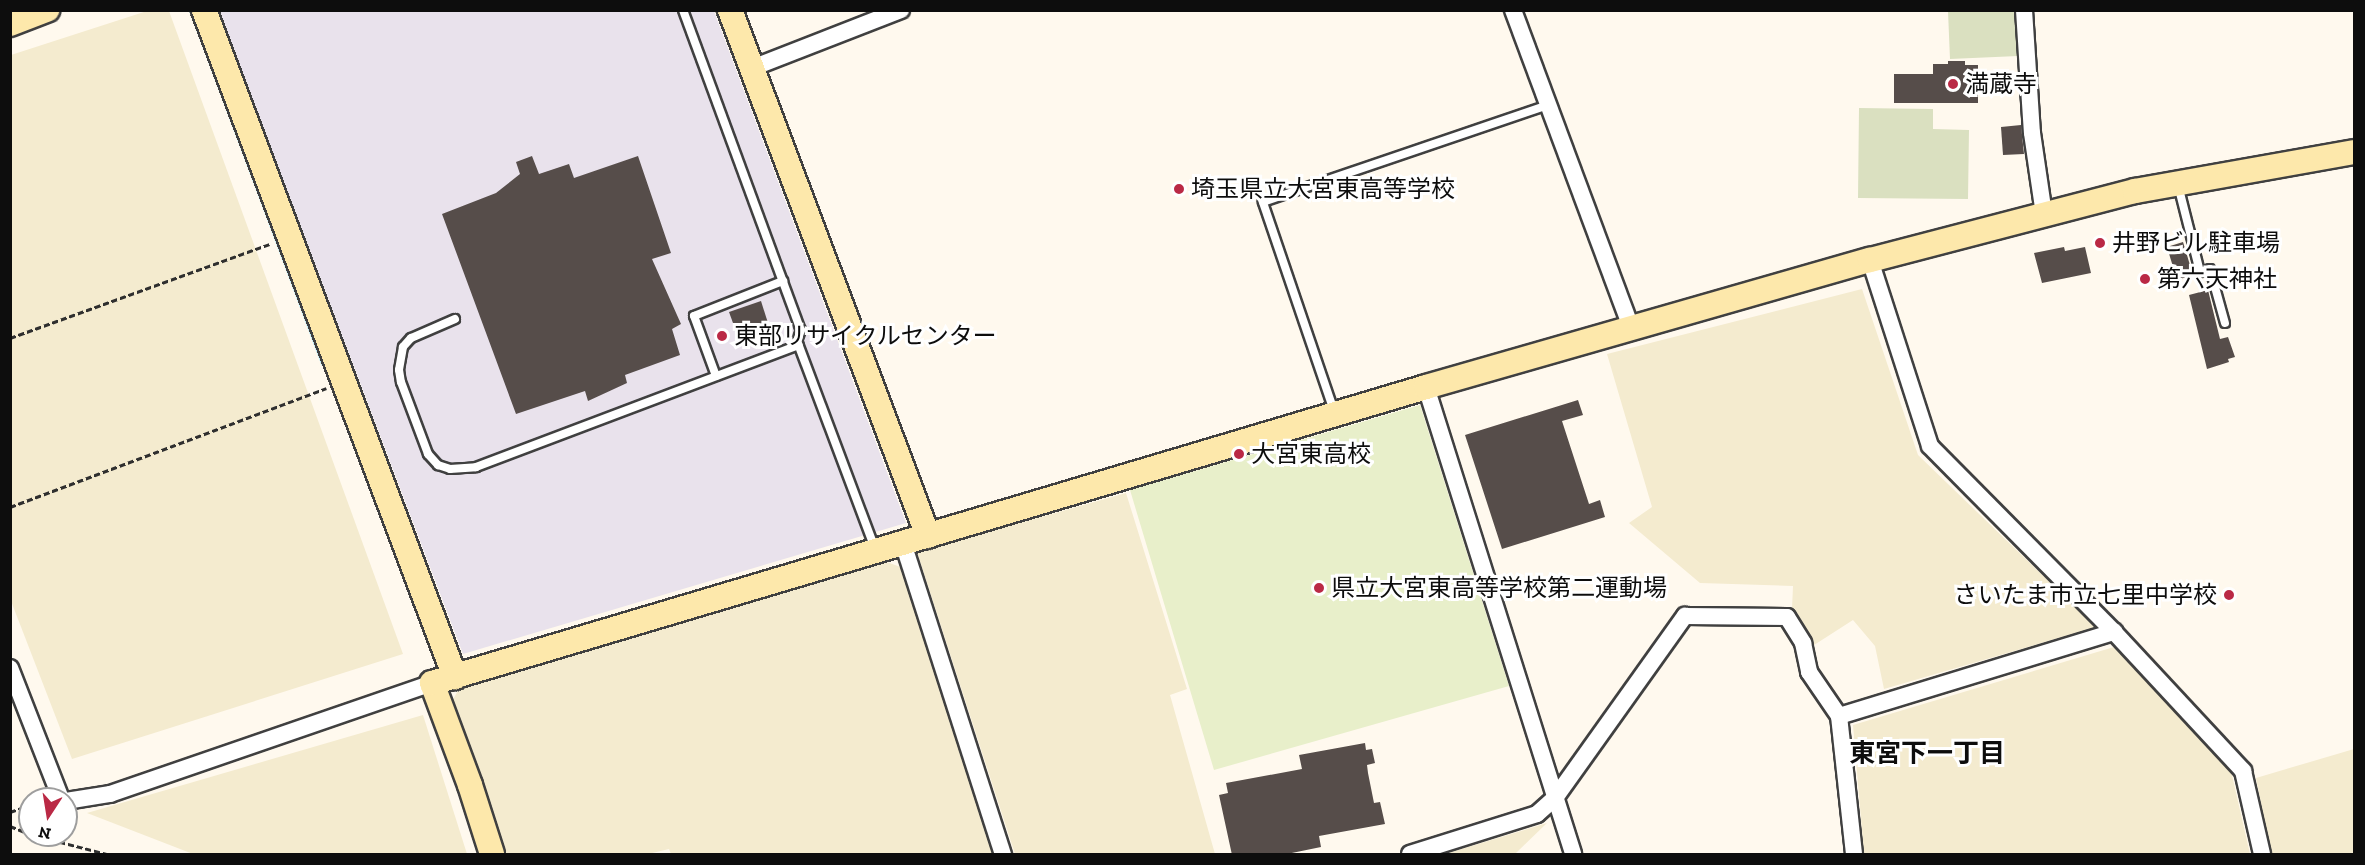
<!DOCTYPE html>
<meta charset="utf-8">
<style>
body{margin:0}
#map{position:relative;width:2365px;height:865px;overflow:hidden;background:#fff9ee;font-family:"Zilla Slab","Noto Sans JP",serif}
div>[style]{position:absolute}
[style*='--x']{left:calc(var(--x)*1px);top:calc(var(--y)*1px);width:calc(var(--w)*1px);rotate:calc(var(--a)*1deg)}
.industrial>*{inset:0;background:#e9e2ec}
.farmland>*{inset:0;background:#f4ebcf}
.cemetery>*{inset:0;background:#dae0c0}
.pitch>*{inset:0;background:#e8efca}
.stream>*{height:5px;margin:-2.5px;padding:0 2.5px;transform-origin:2.5px;border-radius:2.5px;background:#b4e6f5}
.building>*{inset:0;background:#564d4a}
.path>*{height:3px;margin-top:-1.5px;transform-origin:0;background:repeating-linear-gradient(90deg,#2f2f2f 0 6px,transparent 0 9px)}
.roads{filter:drop-shadow(2px 0 #404040) drop-shadow(-2px 0 #404040) drop-shadow(0 2px #404040) drop-shadow(0 -2px #404040)}
.lane>*{height:8px;margin:-4px;padding:0 4px;transform-origin:4px;border-radius:4px;background:#fff}
.street>*{height:16px;margin:-8px;padding:0 8px;transform-origin:8px;border-radius:8px;background:#fff}
.secondary>*{height:24px;margin:-12px;padding:0 12px;transform-origin:12px;border-radius:12px;background:#fde8ab}
.dots>*{width:16px;height:16px;translate:-50% -50%;box-sizing:border-box;border:3px solid #fff;border-radius:50%}
span{translate:-50% -50%;white-space:nowrap;text-align:center;line-height:1.15;-webkit-text-stroke:6px #fff;paint-order:stroke}
.poi-label{font-size:24px;color:#0d0d0d}
.left{translate:0 -50%;text-align:left}
.right{translate:-100% -50%;text-align:right}
.neighbourhood-label{font-size:26px;color:#0d0d0d;font-weight:700}
.frame{position:absolute;inset:0;border:12px solid #0d0d0d;pointer-events:none}
.north{position:absolute;left:18px;top:787px;width:60px;height:60px;box-sizing:border-box;background:#fff;border:2px solid #9e9e9e;border-radius:50%;rotate:192deg;font-size:16px;font-weight:700;line-height:24px;text-align:center;color:#0d0d0d}
.north::after{content:'';display:block;margin:auto;width:21px;height:27px;background:#ba2945;clip-path:polygon(50% 0,100% 100%,50% 72%,0 100%)}
</style>
<div id="map">
<div class="industrial">
<i style="clip-path:polygon(219px 11px,714px 11px,906px 523px,463px 654px)"></i>
</div>
<div class="farmland">
<i style="clip-path:polygon(147px 11px,169px 11px,403px 654px,72px 759px,11px 601px,11px 55px)"></i>
<i style="clip-path:polygon(1862px 289px,1918px 455px,2096px 627px,1884px 689px,1875px 646px,1853px 620px,1811px 647px,1792px 609px,1793px 586px,1700px 583px,1629px 523px,1652px 507px,1607px 354px)"></i>
<i style="clip-path:polygon(1126px 493px,1187px 689px,1170px 695px,1215px 854px,1015px 854px,917px 552px)"></i>
<i style="clip-path:polygon(887px 562px,903px 568px,995px 854px,671px 854px,669px 849px,648px 854px,502px 854px,451px 703px,459px 689px)"></i>
<i style="clip-path:polygon(2114px 647px,2229px 762px,2250px 854px,1864px 854px,1853px 725px)"></i>
<i style="clip-path:polygon(423px 715px,467px 854px,193px 854px,87px 813px)"></i>
<i style="clip-path:polygon(2354px 749px,2354px 854px,2271px 854px,2256px 778px)"></i>
<i style="clip-path:polygon(1547px 823px,1515px 854px,1445px 854px)"></i>
</div>
<div class="cemetery">
<i style="clip-path:polygon(1948px 11px,2017px 11px,2018px 56px,1950px 59px)"></i>
<i style="clip-path:polygon(1859px 108px,1933px 109px,1933px 129px,1969px 130px,1968px 199px,1858px 198px)"></i>
</div>
<div class="pitch">
<i style="clip-path:polygon(1420px 405px,1509px 686px,1214px 770px,1130px 490px)"></i>
</div>
<div class="stream">
<i style="--x:191;--y:10;--w:377;--a:69.5"></i>
</div>
<div class="building">
<i style="clip-path:polygon(1948px 61px,1965px 61px,1965px 65px,1978px 65px,1978px 103px,1894px 103px,1894px 74px,1933px 74px,1933px 64px,1948px 64px)"></i>
<i style="clip-path:polygon(2021px 125px,2024px 154px,2003px 155px,2001px 127px)"></i>
<i style="clip-path:polygon(532px 156px,539px 174px,569px 164px,574px 178px,638px 156px,671px 253px,652px 259px,681px 324px,672px 329px,680px 355px,625px 375px,627px 383px,588px 401px,585px 391px,516px 414px,442px 214px,496px 193px,520px 174px,516px 162px)"></i>
<i style="clip-path:polygon(2183px 242px,2193px 275px,2177px 280px,2167px 247px)"></i>
<i style="clip-path:polygon(2064px 247px,2065px 251px,2085px 247px,2091px 273px,2042px 283px,2034px 253px)"></i>
<i style="clip-path:polygon(2208px 290px,2220px 339px,2228px 337px,2235px 357px,2228px 359px,2229px 362px,2207px 369px,2189px 295px)"></i>
<i style="clip-path:polygon(761px 301px,768px 323px,737px 334px,729px 312px)"></i>
<i style="clip-path:polygon(1578px 400px,1583px 415px,1562px 421px,1589px 504px,1600px 500px,1605px 517px,1502px 549px,1465px 435px)"></i>
<i style="clip-path:polygon(1365px 743px,1366px 750px,1372px 749px,1375px 763px,1367px 765px,1368px 773px,1374px 803px,1380px 802px,1385px 824px,1319px 836px,1321px 847px,1282px 855px,1232px 855px,1219px 795px,1228px 793px,1226px 783px,1302px 769px,1299px 755px)"></i>
</div>
<div class="path">
<i style="--x:10;--y:338;--w:276;--a:-19.9"></i>
<i style="--x:10;--y:507;--w:338;--a:-20.6"></i>
<i style="--x:10;--y:812;--w:21;--a:-19"></i>
<i style="--x:10;--y:826;--w:22;--a:22"></i>
<i style="--x:33;--y:835;--w:76;--a:14.4"></i>
</div>
<div class="roads">
<div class="lane">
<i style="--x:683;--y:10;--w:341;--a:69.8"></i>
<i style="--x:801;--y:330;--w:12;--a:110"></i>
<i style="--x:797;--y:341;--w:221;--a:69.4"></i>
<i style="--x:2178;--y:185;--w:90;--a:75.8"></i>
<i style="--x:2200;--y:272;--w:10;--a:-17"></i>
<i style="--x:2210;--y:269;--w:56;--a:74.5"></i>
<i style="--x:455;--y:319;--w:48;--a:156.6"></i>
<i style="--x:411;--y:338;--w:12;--a:132"></i>
<i style="--x:403;--y:347;--w:23;--a:100"></i>
<i style="--x:399;--y:370;--w:12;--a:81"></i>
<i style="--x:401;--y:382;--w:77;--a:69.4"></i>
<i style="--x:428;--y:454;--w:15;--a:48"></i>
<i style="--x:438;--y:465;--w:13;--a:18"></i>
<i style="--x:450;--y:469;--w:26;--a:-4"></i>
<i style="--x:476;--y:467;--w:345;--a:-20.7"></i>
<i style="--x:716;--y:376;--w:64;--a:-110.1"></i>
<i style="--x:694;--y:316;--w:96;--a:-21.5"></i>
<i style="--x:1334;--y:411;--w:221;--a:-108.8"></i>
<i style="--x:1263;--y:202;--w:301;--a:-18.8"></i>
</div>
<div class="street">
<i style="--x:1513;--y:10;--w:338;--a:69.6"></i>
<i style="--x:2024;--y:10;--w:123;--a:86.3"></i>
<i style="--x:2032;--y:133;--w:82;--a:81.6"></i>
<i style="--x:752;--y:68;--w:160;--a:-21.3"></i>
<i style="--x:1870;--y:260;--w:195;--a:72.1"></i>
<i style="--x:1930;--y:446;--w:262;--a:45.3"></i>
<i style="--x:2114;--y:632;--w:190;--a:47.1"></i>
<i style="--x:2243;--y:771;--w:85;--a:77.1"></i>
<i style="--x:1426;--y:387;--w:490;--a:72.5"></i>
<i style="--x:903;--y:543;--w:327;--a:72.2"></i>
<i style="--x:10;--y:668;--w:141;--a:68.7"></i>
<i style="--x:66;--y:801;--w:45;--a:-9"></i>
<i style="--x:110;--y:794;--w:341;--a:-19"></i>
<i style="--x:1410;--y:854;--w:133;--a:-17.5"></i>
<i style="--x:1537;--y:814;--w:24;--a:-42"></i>
<i style="--x:1555;--y:798;--w:224;--a:-54.5"></i>
<i style="--x:1685;--y:616;--w:102;--a:0.6"></i>
<i style="--x:1787;--y:617;--w:31;--a:58"></i>
<i style="--x:1803;--y:643;--w:30;--a:78"></i>
<i style="--x:1809;--y:672;--w:53;--a:55.7"></i>
<i style="--x:1854;--y:854;--w:139;--a:-96.2"></i>
<i style="--x:1839;--y:716;--w:288;--a:-17"></i>
</div>
<div class="secondary">
<i style="--x:204;--y:10;--w:713;--a:69.38"></i>
<i style="--x:730;--y:10;--w:562;--a:69.37"></i>
<i style="--x:10;--y:24;--w:40;--a:-21"></i>
<i style="--x:492;--y:854;--w:72;--a:-107.7"></i>
<i style="--x:470;--y:785;--w:109;--a:-110.4"></i>
<i style="--x:432;--y:683;--w:1037;--a:-16.58"></i>
<i style="--x:1426;--y:387;--w:462;--a:-16"></i>
<i style="--x:1870;--y:260;--w:274;--a:-14.6"></i>
<i style="--x:2135;--y:191;--w:222;--a:-10.1"></i>
</div>
</div>
<div class="dots">
<i style="left:1953px;top:84px;background:#ba2945"></i>
<i style="left:1179px;top:189px;background:#ba2945"></i>
<i style="left:2100px;top:243px;background:#ba2945"></i>
<i style="left:2145px;top:279px;background:#ba2945"></i>
<i style="left:722px;top:336px;background:#ba2945"></i>
<i style="left:1239px;top:454px;background:#ba2945"></i>
<i style="left:1319px;top:588px;background:#ba2945"></i>
<i style="left:2229px;top:595px;background:#ba2945"></i>
</div>
<div class="poi-label">
<span class="left" style="left:1965px;top:84px">満蔵寺</span>
<span class="left" style="left:1191px;top:189px">埼玉県立大宮東高等学校</span>
<span class="left" style="left:2112px;top:243px">井野ビル駐車場</span>
<span class="left" style="left:2157px;top:279px">第六天神社</span>
<span class="left" style="left:734px;top:336px">東部リサイクルセンター</span>
<span class="left" style="left:1251px;top:454px">大宮東高校</span>
<span class="left" style="left:1331px;top:588px">県立大宮東高等学校第二運動場</span>
<span class="right" style="left:2217px;top:595px">さいたま市立七里中学校</span>
</div>
<div class="neighbourhood-label">
<span style="left:1927px;top:754px">東宮下一丁目</span>
</div>
<div class="frame"></div>
<div class="north">N</div>
</div>
